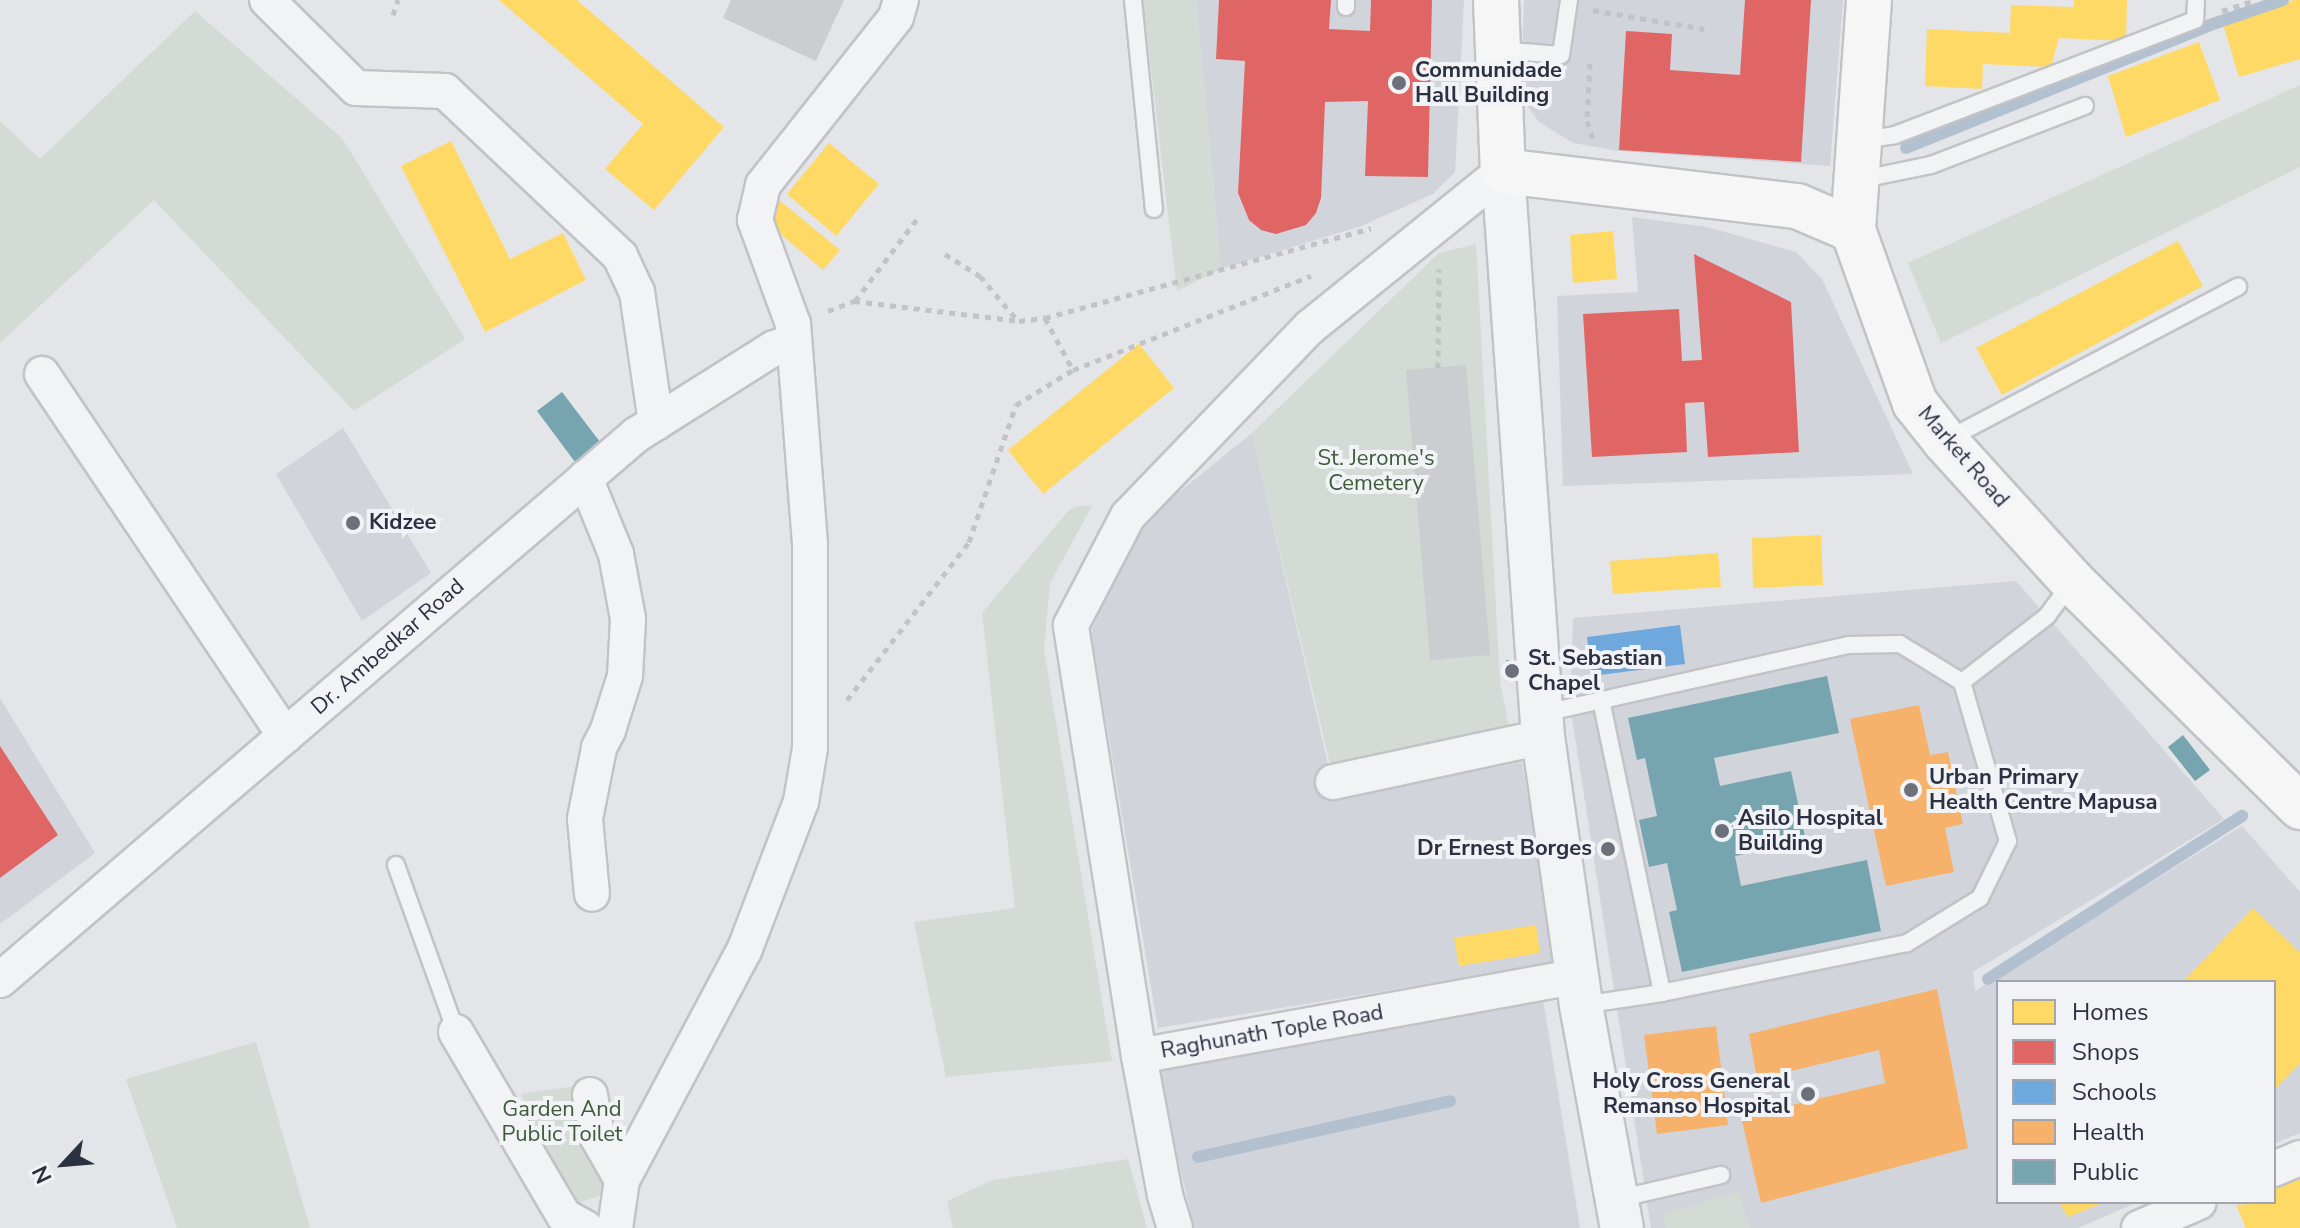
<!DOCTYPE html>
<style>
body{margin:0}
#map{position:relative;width:2300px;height:1228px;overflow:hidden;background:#e3e5e8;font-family:"Nunito Sans",sans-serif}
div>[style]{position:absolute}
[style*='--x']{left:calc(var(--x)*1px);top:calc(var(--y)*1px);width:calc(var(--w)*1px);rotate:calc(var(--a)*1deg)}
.built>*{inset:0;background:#d2d4db}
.green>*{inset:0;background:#d3dbd4}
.homes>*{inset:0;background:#ffd966}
.shops>*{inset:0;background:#e06666}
.schools>*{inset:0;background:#6fa8dc}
.health>*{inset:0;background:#f6b26b}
.public>*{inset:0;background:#76a5af}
.stream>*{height:12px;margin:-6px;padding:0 6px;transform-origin:6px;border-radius:6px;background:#b3c0d0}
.building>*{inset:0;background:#cbcdd0}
.path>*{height:5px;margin-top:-2.5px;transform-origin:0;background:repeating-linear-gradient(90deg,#c2c3c8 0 6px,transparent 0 12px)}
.roads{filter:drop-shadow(2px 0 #c1c3c6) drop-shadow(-2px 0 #c1c3c6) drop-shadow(0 2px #c1c3c6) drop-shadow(0 -2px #c1c3c6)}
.service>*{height:16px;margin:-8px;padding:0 8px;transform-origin:8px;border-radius:8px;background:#f2f3f5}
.minor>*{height:34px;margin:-17px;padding:0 17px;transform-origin:17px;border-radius:17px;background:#f2f3f5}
.tertiary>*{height:42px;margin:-21px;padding:0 21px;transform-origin:21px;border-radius:21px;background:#f2f3f5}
.secondary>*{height:44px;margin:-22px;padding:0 22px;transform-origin:22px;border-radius:22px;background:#f6f6f7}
.dots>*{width:22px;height:22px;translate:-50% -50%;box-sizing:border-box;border:4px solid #f1f3f7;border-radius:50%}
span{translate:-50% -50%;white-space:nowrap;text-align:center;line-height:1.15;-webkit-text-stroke:8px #f1f3f7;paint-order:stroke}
.poi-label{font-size:22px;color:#2b3140;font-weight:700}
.left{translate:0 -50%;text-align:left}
.right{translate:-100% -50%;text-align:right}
.street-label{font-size:22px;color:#2b3140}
.park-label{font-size:22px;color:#3e5a39}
.legend{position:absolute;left:1996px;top:980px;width:280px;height:224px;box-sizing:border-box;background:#f1f3f7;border:2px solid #a2a5ae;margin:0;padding:10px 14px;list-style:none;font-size:24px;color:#2b3140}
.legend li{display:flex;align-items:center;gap:16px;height:40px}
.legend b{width:40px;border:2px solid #a2a5ae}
.north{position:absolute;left:24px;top:1124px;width:80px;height:80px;-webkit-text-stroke:6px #f1f3f7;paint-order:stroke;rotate:244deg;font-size:22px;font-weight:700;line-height:32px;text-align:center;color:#2b3140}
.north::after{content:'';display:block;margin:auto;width:28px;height:36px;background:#2b3140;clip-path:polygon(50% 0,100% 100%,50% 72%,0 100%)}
</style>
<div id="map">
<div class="built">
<i style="clip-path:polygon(1196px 0,1464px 0,1455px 172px,1433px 194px,1361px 226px,1221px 269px)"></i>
<i style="clip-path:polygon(1524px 0,1843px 0,1830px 166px,1619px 151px,1573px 143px,1539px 122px,1521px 97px)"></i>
<i style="clip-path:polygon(1632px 217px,1707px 227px,1796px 252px,1822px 279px,1913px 474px,1563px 486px,1557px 296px,1638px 292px)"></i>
<i style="clip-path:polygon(343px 428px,431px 573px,362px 621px,276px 474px)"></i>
<i style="clip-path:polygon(1252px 433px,1336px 799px,1522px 762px,1556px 963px,1158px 1028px,1091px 632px,1137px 526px)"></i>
<i style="clip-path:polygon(2016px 581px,2224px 819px,1973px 972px,1975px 991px,2242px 826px,2300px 892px,2300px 1133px,2274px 1144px,2274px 982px,1998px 982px,1998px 1202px,2138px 1202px,2078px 1228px,1651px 1228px,1570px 705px,1573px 618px)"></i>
<i style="clip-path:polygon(0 698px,95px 853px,0 924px)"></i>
<i style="clip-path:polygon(1543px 999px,1580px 1228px,1194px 1228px,1158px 1072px)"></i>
</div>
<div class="green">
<i style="clip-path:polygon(1143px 0,1196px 0,1221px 269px,1177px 291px)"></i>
<i style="clip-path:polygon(195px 11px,342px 138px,465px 339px,354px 411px,154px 200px,0 343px,0 121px,40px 159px)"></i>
<i style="clip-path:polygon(2300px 85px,2300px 167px,1941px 343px,1908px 263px)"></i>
<i style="clip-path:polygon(1476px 244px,1500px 681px,1510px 732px,1330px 764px,1252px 433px,1439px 253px)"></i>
<i style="clip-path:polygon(1080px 506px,1092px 506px,1050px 583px,1044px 649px,1112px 1061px,946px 1077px,914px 922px,1015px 908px,982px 613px,1070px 509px)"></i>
<i style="clip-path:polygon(256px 1042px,310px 1228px,177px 1228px,126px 1079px)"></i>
<i style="clip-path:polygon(582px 1085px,607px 1193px,567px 1207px,521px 1094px)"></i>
<i style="clip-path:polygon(1128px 1159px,1147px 1228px,953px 1228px,947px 1201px,993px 1180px)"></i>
<i style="clip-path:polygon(1739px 1192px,1750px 1228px,1666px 1228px,1662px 1214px)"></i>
</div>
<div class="homes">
<i style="clip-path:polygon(499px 0,577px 0,724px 127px,654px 210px,605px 169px,643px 124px)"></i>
<i style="clip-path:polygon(2074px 0,2127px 0,2126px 41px,2059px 38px,2051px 67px,1983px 64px,1982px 89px,1925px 86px,1927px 29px,2010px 33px,2011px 5px,2074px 7px)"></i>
<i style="clip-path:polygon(2294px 0,2300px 0,2300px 59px,2239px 77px,2222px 21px)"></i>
<i style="clip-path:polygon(2199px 42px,2220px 100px,2126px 137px,2108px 76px)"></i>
<i style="clip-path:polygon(451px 141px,510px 259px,563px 233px,586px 280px,485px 332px,401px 166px)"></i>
<i style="clip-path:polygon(829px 143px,879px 184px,836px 236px,787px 194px)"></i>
<i style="clip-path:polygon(779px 200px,840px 250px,823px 270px,763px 219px)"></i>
<i style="clip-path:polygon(1613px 231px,1617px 279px,1573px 283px,1570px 235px)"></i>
<i style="clip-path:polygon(2178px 241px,2203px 286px,2002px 395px,1976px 348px)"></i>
<i style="clip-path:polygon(1139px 344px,1174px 388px,1043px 494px,1008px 450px)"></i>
<i style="clip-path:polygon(1821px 535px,1823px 585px,1753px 588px,1752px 538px)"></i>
<i style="clip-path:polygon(1718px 553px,1721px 587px,1613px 594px,1610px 561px)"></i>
<i style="clip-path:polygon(2253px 908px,2300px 953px,2300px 1063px,2274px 1090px,2274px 982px,2183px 982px)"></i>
<i style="clip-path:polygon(1536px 925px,1540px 953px,1459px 966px,1454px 938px)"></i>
<i style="clip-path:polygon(2300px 1176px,2300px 1228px,2246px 1228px,2236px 1205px,2274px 1202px,2274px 1188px)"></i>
<i style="clip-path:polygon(2059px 1202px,2105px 1202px,2068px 1217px)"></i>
</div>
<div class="shops">
<i style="clip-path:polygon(1219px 0,1331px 0,1329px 29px,1370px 31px,1371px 0,1432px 0,1428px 177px,1365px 176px,1368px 101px,1325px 102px,1321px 198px,1316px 213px,1306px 225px,1276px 234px,1261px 230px,1249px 220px,1238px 193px,1245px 61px,1216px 59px)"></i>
<i style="clip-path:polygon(1745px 0,1811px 0,1801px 162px,1619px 150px,1626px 31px,1672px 34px,1670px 70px,1740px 75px)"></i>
<i style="clip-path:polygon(1694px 254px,1791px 302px,1799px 452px,1708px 457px,1704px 402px,1685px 403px,1687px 452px,1592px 457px,1583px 314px,1679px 309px,1682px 361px,1702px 360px)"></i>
<i style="clip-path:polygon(0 746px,58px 835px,0 878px)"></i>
</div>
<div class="schools">
<i style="clip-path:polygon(1680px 625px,1685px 664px,1592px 676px,1587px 637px)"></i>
</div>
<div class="health">
<i style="clip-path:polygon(1919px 705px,1930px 755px,1948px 752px,1963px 824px,1945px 828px,1954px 872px,1886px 886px,1850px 719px)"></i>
<i style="clip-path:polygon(1937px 989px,1968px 1148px,1761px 1203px,1741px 1117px,1885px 1083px,1879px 1050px,1757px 1079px,1749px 1034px)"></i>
<i style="clip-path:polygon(1716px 1026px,1728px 1125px,1657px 1134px,1644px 1035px)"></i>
</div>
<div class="public">
<i style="clip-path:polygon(562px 392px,600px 442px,575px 462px,537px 411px)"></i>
<i style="clip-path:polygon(1506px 660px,1519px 660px,1518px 682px,1506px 681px)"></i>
<i style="clip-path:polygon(1827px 676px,1839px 733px,1714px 758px,1720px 786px,1791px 771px,1806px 841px,1735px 856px,1741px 886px,1867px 860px,1881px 931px,1682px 972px,1669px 912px,1677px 910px,1667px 863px,1649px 867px,1639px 820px,1657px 816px,1645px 758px,1637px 760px,1628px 718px)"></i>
<i style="clip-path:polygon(2183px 735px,2210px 770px,2195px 781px,2168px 747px)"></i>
</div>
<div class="stream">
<i style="--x:1906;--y:148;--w:328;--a:-22"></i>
<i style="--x:2210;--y:25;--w:77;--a:-18.9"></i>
<i style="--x:1988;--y:979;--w:302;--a:-32.7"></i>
<i style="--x:1198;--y:1157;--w:258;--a:-12.5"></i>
</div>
<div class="building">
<i style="clip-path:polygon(731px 0,844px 0,816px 61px,723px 18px)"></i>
<i style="clip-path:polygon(1466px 365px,1490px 655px,1430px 660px,1406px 370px)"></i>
</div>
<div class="path">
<i style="--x:1593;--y:10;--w:113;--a:9.7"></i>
<i style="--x:2222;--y:11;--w:35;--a:-18"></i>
<i style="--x:393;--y:15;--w:16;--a:-72"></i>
<i style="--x:1590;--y:63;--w:58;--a:93"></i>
<i style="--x:1587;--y:121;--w:20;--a:72"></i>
<i style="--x:1431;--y:66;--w:27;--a:-2"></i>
<i style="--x:945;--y:254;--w:41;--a:32.2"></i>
<i style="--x:980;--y:276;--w:59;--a:49.8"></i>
<i style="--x:855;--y:301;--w:108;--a:-52.9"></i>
<i style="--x:828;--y:311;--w:28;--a:-21"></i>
<i style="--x:854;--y:301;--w:166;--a:6.9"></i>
<i style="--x:1019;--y:321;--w:26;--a:-7"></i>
<i style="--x:1045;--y:318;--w:338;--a:-15.4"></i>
<i style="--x:1045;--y:318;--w:59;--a:61.7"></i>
<i style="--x:1438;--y:368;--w:99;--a:-89.4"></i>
<i style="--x:847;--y:700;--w:200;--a:-52.3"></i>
<i style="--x:969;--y:542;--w:145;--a:-71.1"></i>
<i style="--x:1016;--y:405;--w:67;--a:-31.6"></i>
<i style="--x:1073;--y:370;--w:256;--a:-21.6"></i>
</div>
<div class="roads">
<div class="service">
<i style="--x:1133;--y:0;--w:210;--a:84.3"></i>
<i style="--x:1346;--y:7;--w:7;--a:-90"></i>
<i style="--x:1498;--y:50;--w:63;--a:4.5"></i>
<i style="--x:1561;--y:55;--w:56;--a:-81.7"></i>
<i style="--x:1861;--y:140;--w:34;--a:-8"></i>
<i style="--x:1895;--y:135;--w:321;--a:-21"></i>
<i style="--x:2195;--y:20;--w:20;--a:-87"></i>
<i style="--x:1858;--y:180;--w:75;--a:-11.6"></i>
<i style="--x:1931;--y:165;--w:165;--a:-21"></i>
<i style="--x:1946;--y:440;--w:330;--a:-27.7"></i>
<i style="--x:1962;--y:682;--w:108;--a:-37.8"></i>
<i style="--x:2047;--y:616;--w:42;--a:-53.7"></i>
<i style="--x:1601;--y:700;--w:299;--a:78.2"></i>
<i style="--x:1544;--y:713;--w:312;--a:-12.6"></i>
<i style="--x:1848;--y:645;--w:52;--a:-1.1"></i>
<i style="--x:1900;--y:644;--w:73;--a:31.5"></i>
<i style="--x:1962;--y:682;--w:166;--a:73.9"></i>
<i style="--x:2008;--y:841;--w:64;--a:116.2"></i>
<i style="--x:1980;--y:898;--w:86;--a:148.3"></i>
<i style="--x:1907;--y:943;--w:250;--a:168.5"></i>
<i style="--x:1662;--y:993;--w:80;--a:171.4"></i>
<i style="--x:396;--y:865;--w:177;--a:70.2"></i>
<i style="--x:1618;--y:1199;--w:106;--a:-13.1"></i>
</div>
<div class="minor">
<i style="--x:267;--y:0;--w:125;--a:44.7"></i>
<i style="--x:356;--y:88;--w:89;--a:1.9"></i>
<i style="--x:445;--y:91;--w:241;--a:43.3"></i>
<i style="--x:620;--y:256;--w:40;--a:65"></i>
<i style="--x:637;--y:292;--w:132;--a:81.7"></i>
<i style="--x:42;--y:374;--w:436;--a:56.1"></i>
<i style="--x:585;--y:478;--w:82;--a:67.8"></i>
<i style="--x:616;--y:554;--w:66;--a:79.5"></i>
<i style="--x:628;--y:619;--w:57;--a:93"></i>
<i style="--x:625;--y:676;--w:57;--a:107.5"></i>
<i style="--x:608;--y:730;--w:20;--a:117"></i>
<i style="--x:599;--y:748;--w:72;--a:101.2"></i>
<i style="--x:585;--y:819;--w:75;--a:84.7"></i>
<i style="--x:1333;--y:782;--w:215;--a:-12.1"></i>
<i style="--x:0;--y:980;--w:838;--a:-40.59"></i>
<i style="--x:636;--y:435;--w:163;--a:-32.2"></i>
<i style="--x:774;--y:348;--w:21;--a:-17"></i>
<i style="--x:456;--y:1032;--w:213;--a:59.6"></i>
<i style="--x:564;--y:1216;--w:25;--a:29"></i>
<i style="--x:1139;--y:1056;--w:436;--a:-99"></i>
<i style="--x:1071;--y:625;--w:123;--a:-62.4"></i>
<i style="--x:1128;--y:516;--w:262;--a:-46.1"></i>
<i style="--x:1310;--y:327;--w:248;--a:-38.9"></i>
<i style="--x:590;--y:1095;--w:42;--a:80.3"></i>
<i style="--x:597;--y:1136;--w:51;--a:60.4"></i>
<i style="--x:2274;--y:1169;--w:28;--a:-23"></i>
<i style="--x:615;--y:1228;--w:49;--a:-81.7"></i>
<i style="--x:622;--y:1180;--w:259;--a:-62"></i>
<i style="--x:744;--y:951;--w:160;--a:-69.1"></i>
<i style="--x:801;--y:802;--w:55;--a:-80.5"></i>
<i style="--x:810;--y:748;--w:204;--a:-90"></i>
<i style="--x:810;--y:544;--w:221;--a:-94.4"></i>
<i style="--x:793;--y:324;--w:111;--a:-110.1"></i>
<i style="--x:755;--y:220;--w:36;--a:-77"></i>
<i style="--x:763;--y:185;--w:214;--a:-51.6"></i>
<i style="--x:896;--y:17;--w:18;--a:-74"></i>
<i style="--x:1175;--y:1228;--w:34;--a:-107"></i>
<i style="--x:1165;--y:1195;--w:141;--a:-100.6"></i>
<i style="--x:1139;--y:1056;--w:447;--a:-10.3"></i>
<i style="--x:2139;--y:1228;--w:65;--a:-23.4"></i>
</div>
<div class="tertiary">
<i style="--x:1503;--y:171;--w:567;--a:85.96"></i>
<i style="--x:1543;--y:737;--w:271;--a:81.9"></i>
<i style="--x:1581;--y:1005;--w:227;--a:79.6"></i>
</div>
<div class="secondary">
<i style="--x:1496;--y:0;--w:171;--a:87.7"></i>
<i style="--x:1503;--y:171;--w:296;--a:6.8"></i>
<i style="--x:1797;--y:206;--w:61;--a:23.2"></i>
<i style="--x:1869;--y:0;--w:231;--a:94"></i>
<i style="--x:1853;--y:230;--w:184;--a:70.3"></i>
<i style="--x:1915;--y:403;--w:48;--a:51.7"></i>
<i style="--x:1945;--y:441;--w:190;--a:47.8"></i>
<i style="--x:2073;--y:582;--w:320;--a:44.7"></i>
</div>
</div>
<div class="dots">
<i style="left:1399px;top:83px;background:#6b707b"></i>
<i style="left:353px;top:523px;background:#6b707b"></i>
<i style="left:1512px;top:671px;background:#6b707b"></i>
<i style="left:1911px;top:790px;background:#6b707b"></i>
<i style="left:1722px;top:831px;background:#6b707b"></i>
<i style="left:1608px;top:849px;background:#6b707b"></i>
<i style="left:1808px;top:1094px;background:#6b707b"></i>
</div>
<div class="poi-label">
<span class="left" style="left:1415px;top:83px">Communidade<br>Hall Building</span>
<span class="left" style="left:369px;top:523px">Kidzee</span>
<span class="left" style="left:1528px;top:671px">St. Sebastian<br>Chapel</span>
<span class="left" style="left:1929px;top:790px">Urban Primary<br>Health Centre Mapusa</span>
<span class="left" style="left:1738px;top:831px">Asilo Hospital<br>Building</span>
<span class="right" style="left:1592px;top:849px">Dr Ernest Borges</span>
<span class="right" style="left:1790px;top:1094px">Holy Cross General<br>Remanso Hospital</span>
</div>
<div class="street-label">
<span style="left:1963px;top:457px;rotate:49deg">Market Road</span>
<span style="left:388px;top:647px;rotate:-41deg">Dr. Ambedkar Road</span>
<span style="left:1272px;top:1032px;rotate:-10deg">Raghunath Tople Road</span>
</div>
<div class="park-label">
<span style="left:1376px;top:471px">St. Jerome's<br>Cemetery</span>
<span style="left:562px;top:1122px">Garden And<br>Public Toilet</span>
</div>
<ul class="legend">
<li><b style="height:22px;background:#ffd966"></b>Homes</li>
<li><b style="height:22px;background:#e06666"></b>Shops</li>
<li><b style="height:22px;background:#6fa8dc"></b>Schools</li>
<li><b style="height:22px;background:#f6b26b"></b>Health</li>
<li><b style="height:22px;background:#76a5af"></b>Public</li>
</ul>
<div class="north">N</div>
</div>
